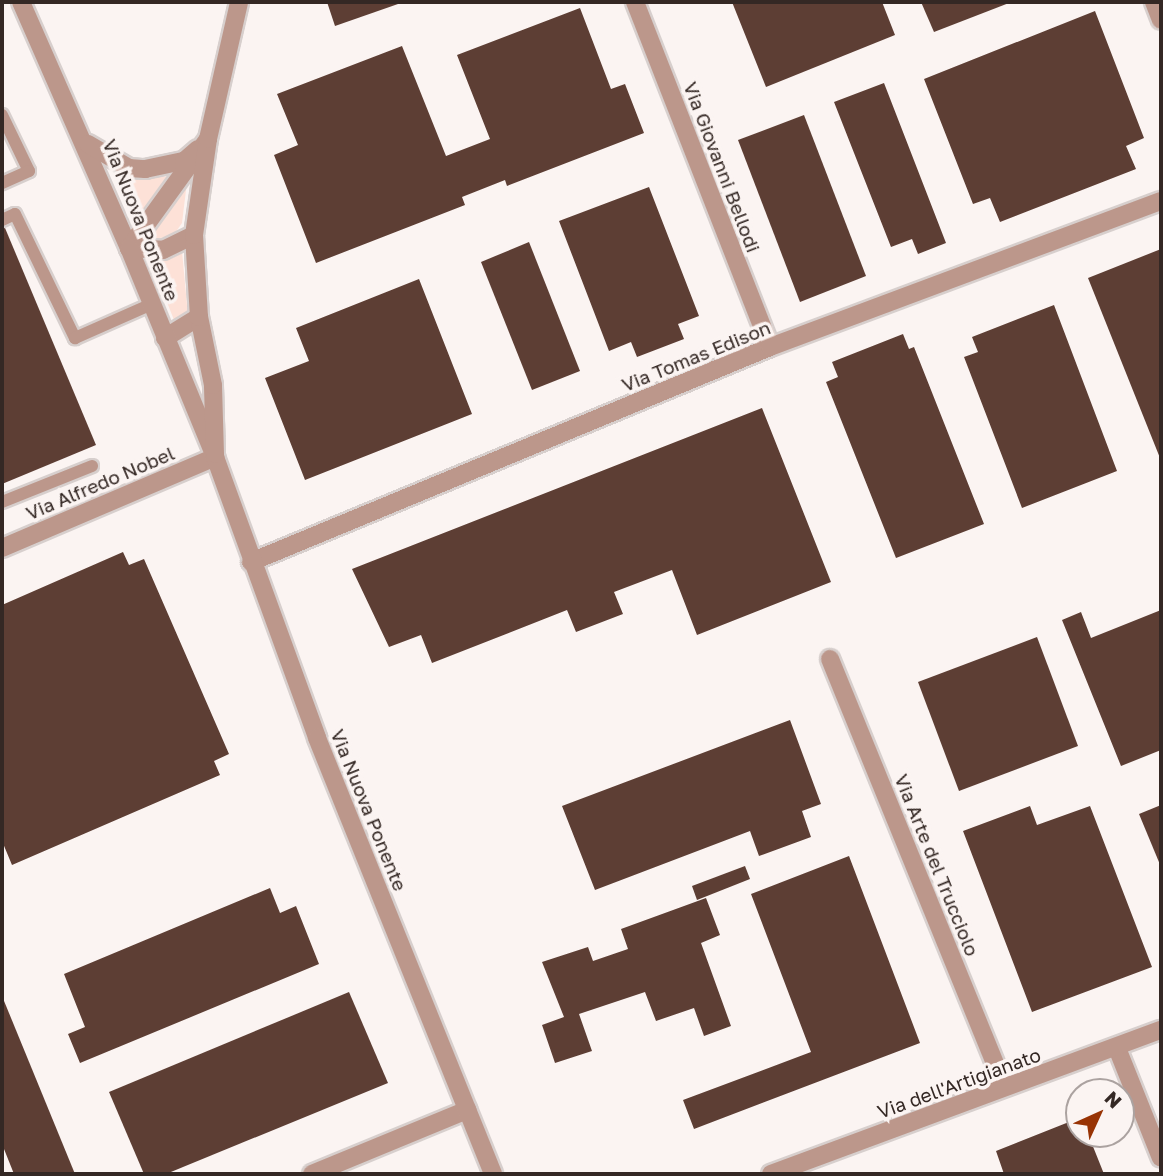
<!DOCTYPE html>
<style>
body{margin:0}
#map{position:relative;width:1163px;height:1176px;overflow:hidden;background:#fbf4f2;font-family:"Golos Text",sans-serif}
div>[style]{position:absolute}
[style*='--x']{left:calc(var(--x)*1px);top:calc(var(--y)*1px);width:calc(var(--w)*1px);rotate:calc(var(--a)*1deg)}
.green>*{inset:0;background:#fde1d7}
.building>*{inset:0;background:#5d3e34}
.roads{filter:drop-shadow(2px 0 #d7cfcd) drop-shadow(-2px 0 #d7cfcd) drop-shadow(0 2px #d7cfcd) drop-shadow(0 -2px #d7cfcd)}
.service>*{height:12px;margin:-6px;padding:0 6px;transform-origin:6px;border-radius:6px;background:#bc978b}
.minor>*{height:18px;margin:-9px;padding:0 9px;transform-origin:9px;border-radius:9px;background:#bc978b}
.tertiary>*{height:18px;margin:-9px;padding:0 9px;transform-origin:9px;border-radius:9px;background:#bc978b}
span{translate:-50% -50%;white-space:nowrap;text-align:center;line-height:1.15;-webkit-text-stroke:7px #fbf4f2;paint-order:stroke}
.street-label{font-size:19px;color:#342824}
.frame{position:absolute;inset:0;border:4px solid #342824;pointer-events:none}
.north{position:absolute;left:1065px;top:1078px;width:70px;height:70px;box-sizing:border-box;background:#fbf4f2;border:2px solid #aba2a0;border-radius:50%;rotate:45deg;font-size:19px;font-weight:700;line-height:28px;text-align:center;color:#342824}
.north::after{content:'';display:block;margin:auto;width:24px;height:32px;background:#983304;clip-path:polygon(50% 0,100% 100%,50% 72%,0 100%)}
</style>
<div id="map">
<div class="green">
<i style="clip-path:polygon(118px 174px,137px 179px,170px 176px,136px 222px)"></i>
<i style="clip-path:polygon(187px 182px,182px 223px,173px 236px,147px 240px,146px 235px)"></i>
<i style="clip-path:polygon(182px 251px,188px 316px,174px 320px,150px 259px,173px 258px)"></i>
</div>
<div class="building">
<i style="clip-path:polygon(327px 2px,398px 2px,398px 4px,335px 26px)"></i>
<i style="clip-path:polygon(732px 2px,882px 2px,895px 35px,766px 87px)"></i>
<i style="clip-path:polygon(921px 2px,1009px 2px,1009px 3px,934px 32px)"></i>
<i style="clip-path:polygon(580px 8px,611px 89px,625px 84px,644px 133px,507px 186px,505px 180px,462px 197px,465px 205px,316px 263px,274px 155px,298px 145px,277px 94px,402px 46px,446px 156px,490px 139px,457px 55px)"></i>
<i style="clip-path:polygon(1095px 11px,1144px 138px,1126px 146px,1136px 169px,1000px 222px,990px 198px,973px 204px,924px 79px)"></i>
<i style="clip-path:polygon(884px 83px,946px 243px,918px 254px,912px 239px,891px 247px,834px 102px)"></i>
<i style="clip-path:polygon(804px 115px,866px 276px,800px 302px,738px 140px)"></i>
<i style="clip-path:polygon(649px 187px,699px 316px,678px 324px,684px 339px,637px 357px,631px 342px,609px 351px,559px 221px)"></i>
<i style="clip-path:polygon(5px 228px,96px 445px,2px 484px,2px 229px)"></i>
<i style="clip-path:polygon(529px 242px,580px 371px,532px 390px,481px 262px)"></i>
<i style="clip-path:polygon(1161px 249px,1161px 458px,1160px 458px,1088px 278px)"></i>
<i style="clip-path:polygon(419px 279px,472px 414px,305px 480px,265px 378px,309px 361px,296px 328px)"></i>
<i style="clip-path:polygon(1054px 305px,1117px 471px,1022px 508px,964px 357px,978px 352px,972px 337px)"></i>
<i style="clip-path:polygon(903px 334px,909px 349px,914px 347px,984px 524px,896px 558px,826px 382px,838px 377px,832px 362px)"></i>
<i style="clip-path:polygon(762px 408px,831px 582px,697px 635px,672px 570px,614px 592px,623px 614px,576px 632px,567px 610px,432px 663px,421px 635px,389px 647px,352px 569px)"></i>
<i style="clip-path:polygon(123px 552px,129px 565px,144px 559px,229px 754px,214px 761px,220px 775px,12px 865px,2px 841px,2px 605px)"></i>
<i style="clip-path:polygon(1161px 610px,1161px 750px,1121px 766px,1062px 620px,1081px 612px,1091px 638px)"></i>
<i style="clip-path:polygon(1037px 637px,1078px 746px,959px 791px,918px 682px)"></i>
<i style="clip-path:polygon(790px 720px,821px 804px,802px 811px,811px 837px,759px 856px,750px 831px,595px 890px,562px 806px)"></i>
<i style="clip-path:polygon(1161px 805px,1161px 867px,1139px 814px)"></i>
<i style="clip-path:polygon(1030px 806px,1037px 825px,1090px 806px,1152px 967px,1032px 1012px,963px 831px)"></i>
<i style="clip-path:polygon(849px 856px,920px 1043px,694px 1129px,683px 1100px,811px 1052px,751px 894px)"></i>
<i style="clip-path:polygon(745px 866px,750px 879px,697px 900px,692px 886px)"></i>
<i style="clip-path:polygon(270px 888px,280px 913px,296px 906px,319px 964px,80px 1063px,68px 1034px,85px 1027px,64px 974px)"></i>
<i style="clip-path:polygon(706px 898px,720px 935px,701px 943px,731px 1026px,704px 1036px,694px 1008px,656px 1021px,645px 992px,579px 1014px,592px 1051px,555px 1063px,542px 1025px,564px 1017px,542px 962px,588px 947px,593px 961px,628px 949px,621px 929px)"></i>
<i style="clip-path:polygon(349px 992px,388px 1083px,166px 1174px,144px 1174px,109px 1092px)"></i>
<i style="clip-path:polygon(2px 996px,75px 1174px,14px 1174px,2px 1144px)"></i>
<i style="clip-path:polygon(1079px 1118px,1079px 1134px,1088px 1134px,1104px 1174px,1004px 1174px,996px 1151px)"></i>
</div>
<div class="roads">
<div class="service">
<i style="--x:2;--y:115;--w:62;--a:64.3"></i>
<i style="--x:29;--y:171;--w:30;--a:156"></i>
<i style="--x:2;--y:220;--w:14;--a:-25"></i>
<i style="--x:15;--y:214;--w:138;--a:64.2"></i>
<i style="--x:75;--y:338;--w:84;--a:-23.8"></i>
<i style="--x:2;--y:502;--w:97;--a:-21.8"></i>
</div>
<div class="minor">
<i style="--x:21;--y:2;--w:269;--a:66.3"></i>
<i style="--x:129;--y:248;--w:34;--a:3"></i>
<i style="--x:163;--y:250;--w:34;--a:-26"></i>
<i style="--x:635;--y:2;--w:370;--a:68.6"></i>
<i style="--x:1154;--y:2;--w:19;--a:69"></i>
<i style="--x:88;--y:144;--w:48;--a:30.3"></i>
<i style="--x:129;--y:168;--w:16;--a:4"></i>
<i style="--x:145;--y:169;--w:40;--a:-12"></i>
<i style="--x:184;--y:161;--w:18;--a:-41"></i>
<i style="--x:165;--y:338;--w:40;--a:-32"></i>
<i style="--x:2;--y:548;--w:232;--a:-23.1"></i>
<i style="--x:251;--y:562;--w:562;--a:-22.5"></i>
<i style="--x:770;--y:347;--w:417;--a:-20.5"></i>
<i style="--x:830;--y:659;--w:462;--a:67.8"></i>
<i style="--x:1117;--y:1048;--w:118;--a:68.2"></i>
<i style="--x:312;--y:1174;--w:168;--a:-22.4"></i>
<i style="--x:771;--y:1174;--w:416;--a:-20.3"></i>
</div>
<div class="tertiary">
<i style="--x:208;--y:139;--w:135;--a:125.9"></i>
<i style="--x:129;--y:248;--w:226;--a:67.6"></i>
<i style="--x:215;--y:457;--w:299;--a:70"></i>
<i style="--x:317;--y:738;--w:470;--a:68"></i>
<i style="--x:215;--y:454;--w:69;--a:-91.7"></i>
<i style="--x:213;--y:385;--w:69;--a:-101.6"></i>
<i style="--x:199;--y:317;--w:82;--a:-93.5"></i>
<i style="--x:194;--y:235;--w:97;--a:-81.7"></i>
<i style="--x:208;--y:139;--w:140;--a:-77.2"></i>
</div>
</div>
<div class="street-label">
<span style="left:722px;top:167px;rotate:69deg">Via Giovanni Bellodi</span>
<span style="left:141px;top:220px;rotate:68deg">Via Nuova Ponente</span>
<span style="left:696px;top:356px;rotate:-22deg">Via Tomas Edison</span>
<span style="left:100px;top:483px;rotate:-23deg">Via Alfredo Nobel</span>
<span style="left:369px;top:810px;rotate:68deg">Via Nuova Ponente</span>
<span style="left:937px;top:865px;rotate:68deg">Via Arte del Trucciolo</span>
<span style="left:959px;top:1083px;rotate:-20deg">Via dell'Artigianato</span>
</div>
<div class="frame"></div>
<div class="north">N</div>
</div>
